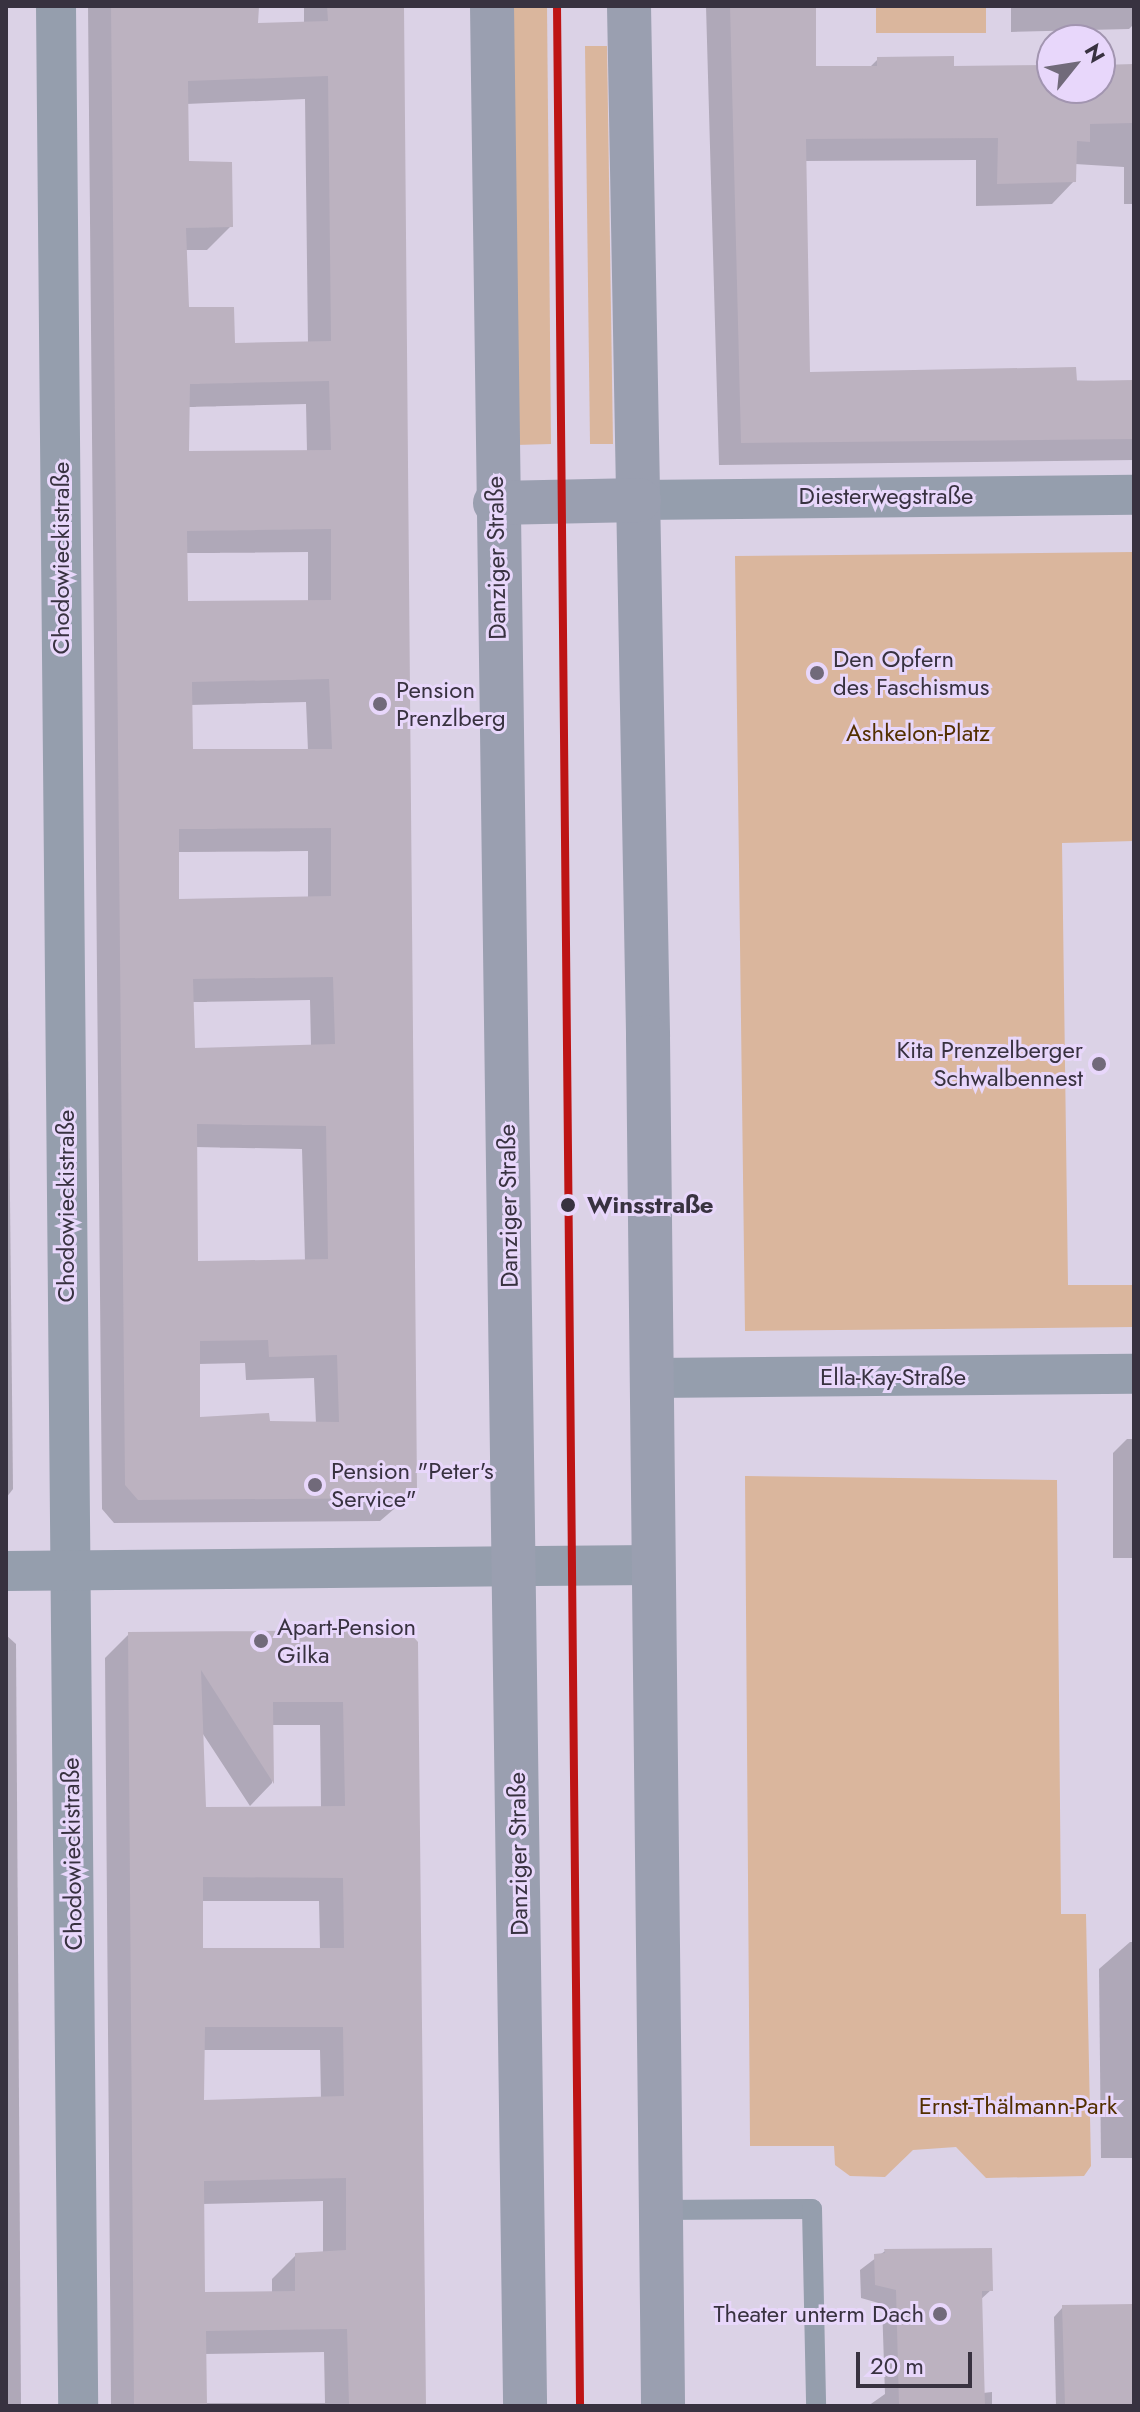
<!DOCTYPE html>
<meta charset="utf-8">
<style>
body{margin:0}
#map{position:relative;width:1140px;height:2412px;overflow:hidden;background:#dbd2e6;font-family:Jost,sans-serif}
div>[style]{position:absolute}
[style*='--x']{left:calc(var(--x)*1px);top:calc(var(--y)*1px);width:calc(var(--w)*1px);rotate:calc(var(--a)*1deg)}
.green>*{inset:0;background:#dab69d}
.shadow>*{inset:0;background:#0003}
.building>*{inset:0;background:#bcb2c0}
.service>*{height:20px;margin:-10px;padding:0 10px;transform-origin:10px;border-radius:10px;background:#959ead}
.minor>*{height:40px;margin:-20px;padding:0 20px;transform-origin:20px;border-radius:20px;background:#959ead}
.primary>*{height:44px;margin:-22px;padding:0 22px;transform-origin:22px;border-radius:22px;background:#9a9fb0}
.tram-1>*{height:8px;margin:-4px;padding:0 4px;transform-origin:4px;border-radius:4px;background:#be1414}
.dots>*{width:22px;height:22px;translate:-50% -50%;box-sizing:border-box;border:4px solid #e8d7fb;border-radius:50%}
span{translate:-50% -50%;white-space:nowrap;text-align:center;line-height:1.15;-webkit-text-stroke:6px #e8d7fb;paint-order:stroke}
.street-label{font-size:24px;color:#383240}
.poi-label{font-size:24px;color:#383240}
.left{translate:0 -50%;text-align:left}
.right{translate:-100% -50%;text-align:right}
.park-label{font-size:24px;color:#532f00}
.stop-label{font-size:24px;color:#383240;font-weight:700}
.frame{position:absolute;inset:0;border:8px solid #383240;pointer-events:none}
.north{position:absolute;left:1036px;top:24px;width:80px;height:80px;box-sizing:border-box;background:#e8d7fb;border:2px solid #a295b0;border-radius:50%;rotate:60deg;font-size:22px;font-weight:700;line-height:32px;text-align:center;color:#383240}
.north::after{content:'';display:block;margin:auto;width:28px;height:36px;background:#716a7a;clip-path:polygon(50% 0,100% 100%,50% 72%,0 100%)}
.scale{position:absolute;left:856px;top:2352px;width:116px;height:36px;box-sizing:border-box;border:4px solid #383240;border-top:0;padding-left:10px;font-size:24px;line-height:28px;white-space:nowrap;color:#383240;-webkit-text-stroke:6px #e8d7fb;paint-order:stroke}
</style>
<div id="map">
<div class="green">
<i style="clip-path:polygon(512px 6px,547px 6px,551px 444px,516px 445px)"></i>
<i style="clip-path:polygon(876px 6px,986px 6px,986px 33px,876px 33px)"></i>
<i style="clip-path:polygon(585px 46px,607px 46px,613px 444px,590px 444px)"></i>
<i style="clip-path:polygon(1134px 552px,1134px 841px,1062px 843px,1068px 1285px,1134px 1285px,1134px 1327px,745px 1331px,735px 556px)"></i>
<i style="clip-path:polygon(745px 1476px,1057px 1480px,1061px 1914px,1086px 1914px,1091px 2166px,1084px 2176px,986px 2178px,956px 2147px,913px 2150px,885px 2177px,850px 2176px,835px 2165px,834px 2146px,750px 2146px)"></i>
</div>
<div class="shadow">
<i style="clip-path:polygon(evenodd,88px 6px,178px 6px,178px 11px,256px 25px,304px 23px,304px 6px,401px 6px,415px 1491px,380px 1521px,114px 1523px,102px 1509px,88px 6px,305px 99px,308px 344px,233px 345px,187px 309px,185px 250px,207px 250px,231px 226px,188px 163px,186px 104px,305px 99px,88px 6px,306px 404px,307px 452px,187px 453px,187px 407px,306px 404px,88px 6px,308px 552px,308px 602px,186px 603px,185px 553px,308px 552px,88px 6px,306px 702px,308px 751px,191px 751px,190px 705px,306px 702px,88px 6px,308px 851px,308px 898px,177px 901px,177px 852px,308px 851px,88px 6px,310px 1000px,311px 1046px,193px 1050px,192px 1002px,310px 1000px,88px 6px,195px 1147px,302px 1149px,305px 1261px,196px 1263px,195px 1147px,88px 6px,245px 1363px,246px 1380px,314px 1378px,316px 1424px,198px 1419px,198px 1364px,245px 1363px)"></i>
<i style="clip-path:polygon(706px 6px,815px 6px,814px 68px,869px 68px,878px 59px,952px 68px,1052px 67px,1052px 88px,1100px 88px,1100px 66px,1134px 66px,1134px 204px,1124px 204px,1124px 167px,1075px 164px,1074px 181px,1052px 204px,976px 206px,976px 160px,804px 161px,808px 374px,1134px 382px,1134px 460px,719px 465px)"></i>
<i style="clip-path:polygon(1011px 6px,1134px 6px,1134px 24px,1129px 29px,1011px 32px)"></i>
<i style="clip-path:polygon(6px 810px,13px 1489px,6px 1498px)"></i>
<i style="clip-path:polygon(1127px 1439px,1134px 1439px,1134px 1558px,1113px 1558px,1113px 1453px)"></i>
<i style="clip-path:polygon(evenodd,407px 1632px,424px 2406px,111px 2406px,105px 1658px,129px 1634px,407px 1632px,271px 1725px,320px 1725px,321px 1808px,204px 1809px,201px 1731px,250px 1806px,272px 1783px,271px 1725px,407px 1632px,201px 1901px,319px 1901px,320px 1950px,201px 1950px,201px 1901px,407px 1632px,202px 2050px,320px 2050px,321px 2099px,202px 2102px,202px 2050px,407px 1632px,323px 2201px,323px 2254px,296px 2255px,272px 2279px,272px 2293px,203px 2294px,202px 2204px,323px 2201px,407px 1632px,324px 2352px,325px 2403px,205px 2403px,204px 2354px,324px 2352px)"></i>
<i style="clip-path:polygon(6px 1635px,16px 1644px,21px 2406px,6px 2406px)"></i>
<i style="clip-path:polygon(1130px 1942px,1134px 1942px,1134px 2158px,1101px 2158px,1099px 1969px)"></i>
<i style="clip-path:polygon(885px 2251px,991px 2290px,980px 2300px,983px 2393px,992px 2392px,992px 2406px,868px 2406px,885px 2394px,882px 2304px,861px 2298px,860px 2270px)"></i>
<i style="clip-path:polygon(1134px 2306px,1134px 2406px,1056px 2406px,1054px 2317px,1063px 2307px)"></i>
</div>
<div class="building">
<i style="clip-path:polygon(evenodd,111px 6px,259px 7px,258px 23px,328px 21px,327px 6px,404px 6px,417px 1491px,405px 1498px,138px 1500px,125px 1485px,111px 6px,328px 76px,331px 341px,235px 343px,234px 307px,189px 307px,186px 228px,233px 227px,232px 162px,189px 161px,188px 81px,328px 76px,111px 6px,329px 381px,331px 450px,189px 451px,190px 384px,329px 381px,111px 6px,331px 529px,331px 600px,188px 601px,187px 531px,331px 529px,111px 6px,329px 679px,332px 749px,193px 749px,192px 682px,329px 679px,111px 6px,331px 828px,331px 896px,179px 899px,179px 829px,331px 828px,111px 6px,333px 977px,335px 1044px,195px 1048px,193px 979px,333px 977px,111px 6px,197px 1124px,326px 1126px,328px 1259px,198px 1261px,197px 1124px,111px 6px,268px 1340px,269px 1357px,337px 1355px,339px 1422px,270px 1421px,269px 1413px,200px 1417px,200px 1341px,268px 1340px)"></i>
<i style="clip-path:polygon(730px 6px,816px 6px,816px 66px,877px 66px,877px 57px,954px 56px,954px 66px,1052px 65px,1052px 88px,1100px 88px,1100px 65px,1134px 64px,1134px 123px,1090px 124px,1090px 142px,1077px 141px,1076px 182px,997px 184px,998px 138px,806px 139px,810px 372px,1076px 367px,1077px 381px,1134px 380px,1134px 439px,741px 443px)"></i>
<i style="clip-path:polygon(evenodd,407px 1630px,418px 1642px,426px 2406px,349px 2406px,347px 2329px,206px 2331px,207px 2406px,134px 2406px,128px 1632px,407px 1630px,201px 1670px,274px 1784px,273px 1702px,343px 1702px,345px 1806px,206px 1807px,201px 1670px,407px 1630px,203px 1877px,343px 1878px,344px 1948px,203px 1948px,203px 1877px,407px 1630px,205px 2027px,343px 2027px,344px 2096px,204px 2100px,205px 2027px,407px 1630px,346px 2178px,346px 2250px,295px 2253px,295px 2291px,205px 2292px,204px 2181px,346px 2178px)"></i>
<i style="clip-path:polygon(992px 2248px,993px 2291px,982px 2291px,985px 2406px,899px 2406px,896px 2290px,875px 2285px,874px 2254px,885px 2253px,884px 2249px)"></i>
<i style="clip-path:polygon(1134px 2304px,1134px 2406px,1065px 2406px,1062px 2305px)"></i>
</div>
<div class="service">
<i style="--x:661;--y:2210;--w:151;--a:-0.4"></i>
<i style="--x:812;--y:2209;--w:197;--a:88.8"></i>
</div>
<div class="minor">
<i style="--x:56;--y:6;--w:2400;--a:89.47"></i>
<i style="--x:639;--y:500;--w:495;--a:-0.6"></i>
<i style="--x:651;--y:1378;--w:483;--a:-0.5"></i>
<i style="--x:6;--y:1571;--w:646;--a:-0.53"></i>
</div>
<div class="primary">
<i style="--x:492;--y:6;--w:2400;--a:89.21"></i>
<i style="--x:629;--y:6;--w:1031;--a:88.94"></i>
<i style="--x:648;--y:1037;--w:1369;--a:89.37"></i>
<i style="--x:495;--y:503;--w:144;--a:-1.2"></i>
</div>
<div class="tram-1">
<i style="--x:557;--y:6;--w:2400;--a:89.45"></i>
</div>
<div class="dots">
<i style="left:817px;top:673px;background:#716a7a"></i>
<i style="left:380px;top:704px;background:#716a7a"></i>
<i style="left:1099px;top:1064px;background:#716a7a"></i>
<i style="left:568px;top:1205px;background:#383240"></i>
<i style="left:315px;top:1485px;background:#716a7a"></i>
<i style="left:261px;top:1641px;background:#716a7a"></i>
<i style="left:940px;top:2314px;background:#716a7a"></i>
</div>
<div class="street-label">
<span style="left:886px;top:496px">Diesterwegstraße</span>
<span style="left:61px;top:558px;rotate:-90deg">Chodowieckistraße</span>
<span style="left:496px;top:558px;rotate:-91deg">Danziger Straße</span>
<span style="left:66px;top:1206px;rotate:-90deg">Chodowieckistraße</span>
<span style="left:508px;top:1206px;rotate:-91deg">Danziger Straße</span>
<span style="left:893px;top:1377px">Ella-Kay-Straße</span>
<span style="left:72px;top:1854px;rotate:-91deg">Chodowieckistraße</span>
<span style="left:518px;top:1854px;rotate:-91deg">Danziger Straße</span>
</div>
<div class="poi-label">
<span class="left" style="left:833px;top:673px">Den Opfern<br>des Faschismus</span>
<span class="left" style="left:396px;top:704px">Pension<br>Prenzlberg</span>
<span class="right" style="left:1083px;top:1064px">Kita Prenzelberger<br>Schwalbennest</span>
<span class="left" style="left:331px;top:1485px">Pension "Peter's<br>Service"</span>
<span class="left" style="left:277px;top:1641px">Apart-Pension<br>Gilka</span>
<span class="right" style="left:924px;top:2314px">Theater unterm Dach</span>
</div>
<div class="park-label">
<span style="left:918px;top:733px">Ashkelon-Platz</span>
<span style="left:1018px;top:2106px">Ernst-Thälmann-Park</span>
</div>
<div class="stop-label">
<span class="left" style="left:587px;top:1205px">Winsstraße</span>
</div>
<div class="frame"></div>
<div class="north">N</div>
<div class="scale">20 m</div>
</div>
